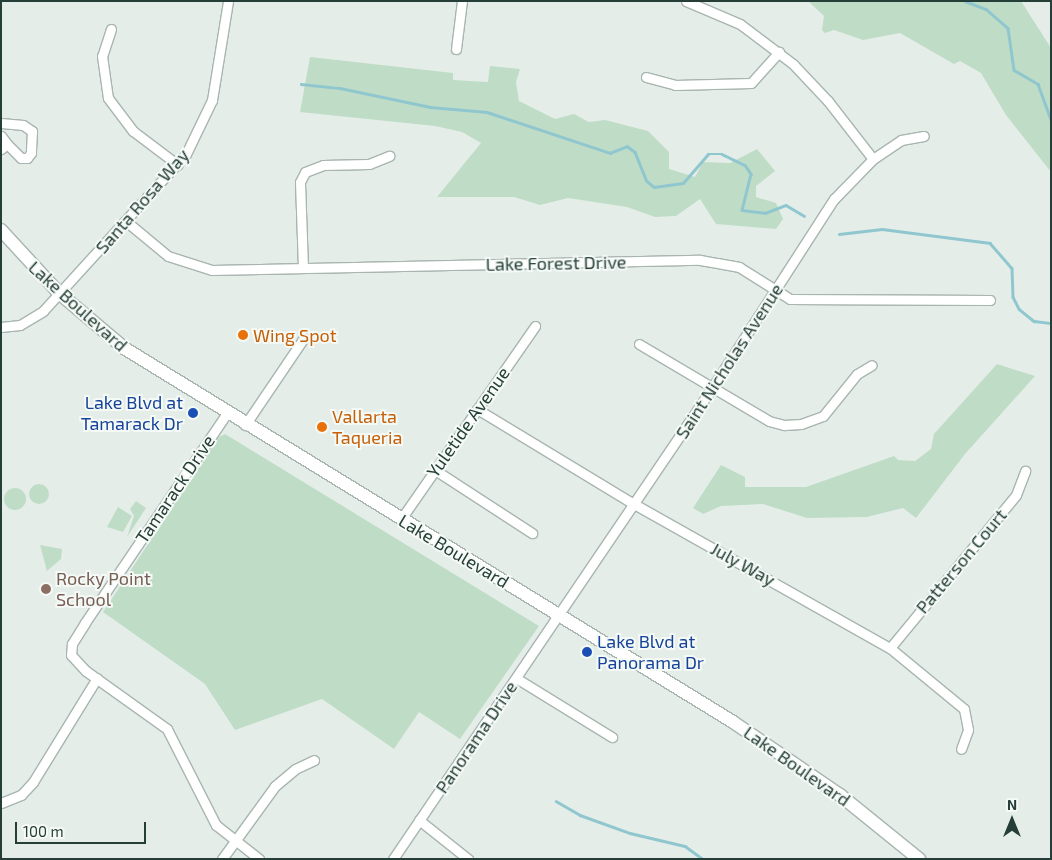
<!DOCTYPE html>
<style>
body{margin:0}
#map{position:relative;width:1052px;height:860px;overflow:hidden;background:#e5ede9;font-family:"Exo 2",sans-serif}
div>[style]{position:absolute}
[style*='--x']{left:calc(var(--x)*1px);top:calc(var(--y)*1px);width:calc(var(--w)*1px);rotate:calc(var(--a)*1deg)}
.green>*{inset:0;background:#bfddc6}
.round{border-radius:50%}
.stream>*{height:2.5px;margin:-1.25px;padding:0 1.25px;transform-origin:1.25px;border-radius:1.25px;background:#90c7cf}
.roads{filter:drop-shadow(1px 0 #a8b5b0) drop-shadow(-1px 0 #a8b5b0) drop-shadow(0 1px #a8b5b0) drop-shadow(0 -1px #a8b5b0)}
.minor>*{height:9px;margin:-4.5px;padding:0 4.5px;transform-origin:4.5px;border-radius:4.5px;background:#fff}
.secondary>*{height:12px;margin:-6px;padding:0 6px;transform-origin:6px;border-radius:6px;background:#fff}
.dots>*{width:14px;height:14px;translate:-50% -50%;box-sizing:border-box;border:2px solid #f5faf7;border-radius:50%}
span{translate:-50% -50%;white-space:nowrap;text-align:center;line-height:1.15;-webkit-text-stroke:4px #f5faf7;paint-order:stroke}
.street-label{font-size:18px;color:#253e37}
.food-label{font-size:18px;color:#c56008}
.left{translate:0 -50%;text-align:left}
.transit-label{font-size:18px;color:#164399}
.right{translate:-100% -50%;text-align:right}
.education-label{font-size:18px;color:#785e54}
.frame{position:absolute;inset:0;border:2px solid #253e37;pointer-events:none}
.north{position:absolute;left:987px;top:795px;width:50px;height:50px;-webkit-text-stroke:4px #f5faf7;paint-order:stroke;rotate:0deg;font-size:14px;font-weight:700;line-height:20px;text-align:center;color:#253e37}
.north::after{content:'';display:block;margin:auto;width:18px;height:22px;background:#253e37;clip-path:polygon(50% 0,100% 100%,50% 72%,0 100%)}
.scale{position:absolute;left:15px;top:822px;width:131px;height:22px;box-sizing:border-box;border:2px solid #253e37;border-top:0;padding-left:6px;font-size:15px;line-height:18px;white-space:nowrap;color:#253e37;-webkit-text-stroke:4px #f5faf7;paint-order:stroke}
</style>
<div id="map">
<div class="green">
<i style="clip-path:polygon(808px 1px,1021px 1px,1051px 48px,1051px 172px,1006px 115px,981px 73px,960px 61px,954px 64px,900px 33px,863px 40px,834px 30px,825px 33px,822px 30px,824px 16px)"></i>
<i style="clip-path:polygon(310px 57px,453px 73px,453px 80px,488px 82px,490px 66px,520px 69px,516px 82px,519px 101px,555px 119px,574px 114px,589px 122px,605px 120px,648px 131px,669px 152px,669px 169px,695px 177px,703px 162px,730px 163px,757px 149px,775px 171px,756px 186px,756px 197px,776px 203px,783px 219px,776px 229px,716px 224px,700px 199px,676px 216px,655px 217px,627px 207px,568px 198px,540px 205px,514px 197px,437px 197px,481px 143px,462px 132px,435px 126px,300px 112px)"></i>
<i style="clip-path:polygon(997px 364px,1035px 376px,965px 454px,916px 518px,903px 508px,867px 517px,807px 518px,763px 504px,721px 506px,703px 514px,693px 508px,721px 465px,745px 477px,745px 487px,806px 487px,894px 456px,898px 460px,915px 461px,931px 449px,934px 434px)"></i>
<i style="clip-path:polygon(225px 434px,539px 626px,460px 739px,419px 712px,394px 749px,322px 699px,235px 730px,205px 684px,103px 612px,219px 437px)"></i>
<i class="round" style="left:29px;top:484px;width:20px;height:20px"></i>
<i class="round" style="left:4px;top:488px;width:22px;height:22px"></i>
<i style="clip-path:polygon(136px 501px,146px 508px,127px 537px,134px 516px,130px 509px)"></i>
<i style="clip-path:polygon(118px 507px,132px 516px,123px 532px,107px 527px)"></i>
<i style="clip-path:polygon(40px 545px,62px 549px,61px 559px,47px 571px)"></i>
</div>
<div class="stream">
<i style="--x:965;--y:1;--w:22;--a:21"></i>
<i style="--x:986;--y:9;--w:29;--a:41"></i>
<i style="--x:1008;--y:28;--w:42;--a:81.9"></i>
<i style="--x:1014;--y:70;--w:28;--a:30"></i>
<i style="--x:1038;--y:84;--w:38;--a:70"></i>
<i style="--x:301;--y:84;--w:39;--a:6"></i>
<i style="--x:340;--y:88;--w:92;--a:11.9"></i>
<i style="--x:430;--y:107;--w:57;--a:5"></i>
<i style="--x:487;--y:112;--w:130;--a:18.4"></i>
<i style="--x:610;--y:153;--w:18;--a:-22"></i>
<i style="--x:627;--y:146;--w:10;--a:37"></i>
<i style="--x:635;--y:152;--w:31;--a:68"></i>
<i style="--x:647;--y:181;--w:9;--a:41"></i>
<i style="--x:654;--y:187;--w:29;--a:-8"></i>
<i style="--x:683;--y:183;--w:38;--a:-49"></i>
<i style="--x:708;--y:154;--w:14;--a:0"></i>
<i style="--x:722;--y:154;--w:25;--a:26"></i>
<i style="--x:745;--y:165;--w:11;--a:56"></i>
<i style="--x:751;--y:174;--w:37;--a:104"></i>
<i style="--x:742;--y:210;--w:23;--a:7"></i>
<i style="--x:765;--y:213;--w:22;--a:-21"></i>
<i style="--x:786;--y:205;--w:21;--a:31"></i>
<i style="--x:839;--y:234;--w:43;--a:-6.6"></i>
<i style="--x:882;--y:229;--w:109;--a:7.4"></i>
<i style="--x:990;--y:243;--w:33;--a:49"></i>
<i style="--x:1012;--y:268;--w:29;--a:88"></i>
<i style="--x:1013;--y:297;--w:13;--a:63"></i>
<i style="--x:1019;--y:309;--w:19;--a:39"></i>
<i style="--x:1034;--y:321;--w:17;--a:7"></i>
<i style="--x:556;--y:801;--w:28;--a:30"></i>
<i style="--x:580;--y:815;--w:53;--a:19.8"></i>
<i style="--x:630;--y:833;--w:57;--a:13.3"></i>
<i style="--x:685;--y:846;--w:22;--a:36"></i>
</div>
<div class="roads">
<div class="minor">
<i style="--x:686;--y:1;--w:59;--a:23.1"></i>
<i style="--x:740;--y:24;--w:66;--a:37"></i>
<i style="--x:793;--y:64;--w:51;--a:46.6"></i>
<i style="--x:828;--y:101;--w:73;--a:52.2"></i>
<i style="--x:111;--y:29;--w:28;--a:108"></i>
<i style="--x:102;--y:56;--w:42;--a:81.9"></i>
<i style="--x:108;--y:98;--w:41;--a:52.9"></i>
<i style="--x:133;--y:131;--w:56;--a:37.1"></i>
<i style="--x:456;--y:49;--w:48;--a:-82.9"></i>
<i style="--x:646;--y:77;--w:30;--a:15"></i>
<i style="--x:675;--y:85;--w:76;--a:-1.5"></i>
<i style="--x:751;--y:83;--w:42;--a:-47.9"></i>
<i style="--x:1;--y:123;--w:22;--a:5"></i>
<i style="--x:23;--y:125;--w:11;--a:34"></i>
<i style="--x:32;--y:131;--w:22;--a:93"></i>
<i style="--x:31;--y:153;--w:6;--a:129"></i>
<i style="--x:27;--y:158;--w:6;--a:180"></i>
<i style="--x:21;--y:158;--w:20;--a:-135"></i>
<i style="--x:1;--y:136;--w:10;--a:53"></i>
<i style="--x:7;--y:144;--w:8;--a:140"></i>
<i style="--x:127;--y:222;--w:53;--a:39.7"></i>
<i style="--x:168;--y:256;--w:46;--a:17.7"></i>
<i style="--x:212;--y:270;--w:488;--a:-1.2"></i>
<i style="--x:700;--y:260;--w:40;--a:10"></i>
<i style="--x:739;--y:267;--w:60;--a:32.1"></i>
<i style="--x:790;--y:299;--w:200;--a:0.3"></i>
<i style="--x:303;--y:268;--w:86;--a:-92"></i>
<i style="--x:300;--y:182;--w:11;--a:-63"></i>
<i style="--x:305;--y:172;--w:19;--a:-21"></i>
<i style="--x:323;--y:165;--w:46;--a:-1.2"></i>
<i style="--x:369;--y:164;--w:22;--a:-22"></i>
<i style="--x:1;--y:327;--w:19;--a:-6"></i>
<i style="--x:20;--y:325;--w:27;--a:-31"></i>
<i style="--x:43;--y:311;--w:212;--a:-47.7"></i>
<i style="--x:186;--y:154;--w:60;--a:-64.3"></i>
<i style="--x:212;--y:100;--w:100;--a:-80.8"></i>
<i style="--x:639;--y:344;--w:151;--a:30.6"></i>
<i style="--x:769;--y:421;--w:16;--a:15"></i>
<i style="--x:784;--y:425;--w:17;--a:-3"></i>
<i style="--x:801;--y:424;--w:23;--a:-20"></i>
<i style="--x:823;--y:416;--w:54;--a:-51"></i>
<i style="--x:857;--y:374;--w:17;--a:-31"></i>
<i style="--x:477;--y:409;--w:184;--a:31.2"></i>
<i style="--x:634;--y:504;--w:294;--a:29.4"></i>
<i style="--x:890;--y:648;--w:96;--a:39.5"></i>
<i style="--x:964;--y:709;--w:21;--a:79"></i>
<i style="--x:968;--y:730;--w:20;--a:110"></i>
<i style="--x:227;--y:413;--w:254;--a:124.1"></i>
<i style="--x:85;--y:623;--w:25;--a:122"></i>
<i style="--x:72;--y:644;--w:11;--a:95"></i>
<i style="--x:71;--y:655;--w:22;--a:47"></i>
<i style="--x:86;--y:671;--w:100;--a:35.6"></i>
<i style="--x:167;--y:729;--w:108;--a:63"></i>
<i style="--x:216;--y:825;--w:55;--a:38.3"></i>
<i style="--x:245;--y:425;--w:105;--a:-55.9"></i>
<i style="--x:435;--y:470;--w:116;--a:33"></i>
<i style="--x:401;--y:519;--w:235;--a:-55.2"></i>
<i style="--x:890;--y:648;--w:198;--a:-50.5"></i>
<i style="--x:1016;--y:495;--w:26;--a:-69"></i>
<i style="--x:516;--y:678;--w:113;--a:31.6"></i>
<i style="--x:1;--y:803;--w:22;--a:-22"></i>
<i style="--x:21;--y:795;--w:18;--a:-47"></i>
<i style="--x:33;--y:782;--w:122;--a:-58.4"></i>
<i style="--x:419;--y:820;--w:63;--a:38.5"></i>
<i style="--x:222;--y:859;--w:90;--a:-54"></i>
<i style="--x:275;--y:786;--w:26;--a:-40"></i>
<i style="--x:295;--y:769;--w:21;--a:-25"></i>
<i style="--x:393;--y:859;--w:569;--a:-55.89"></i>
<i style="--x:712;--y:388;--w:225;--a:-57.2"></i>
<i style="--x:834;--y:199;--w:56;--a:-45.7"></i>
<i style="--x:873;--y:159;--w:34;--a:-34"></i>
<i style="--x:901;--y:140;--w:23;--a:-10"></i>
</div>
<div class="secondary">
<i style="--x:1;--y:230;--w:86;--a:47.4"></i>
<i style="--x:59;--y:293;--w:85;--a:40.2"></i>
<i style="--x:124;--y:348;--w:715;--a:31.55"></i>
<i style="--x:733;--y:722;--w:130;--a:34.3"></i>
<i style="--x:840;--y:795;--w:102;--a:39"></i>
</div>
</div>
<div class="dots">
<i style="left:243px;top:335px;background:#e8710a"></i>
<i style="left:193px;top:413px;background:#1a4fb4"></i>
<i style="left:322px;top:427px;background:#e8710a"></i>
<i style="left:46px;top:589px;background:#8d6e63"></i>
<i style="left:587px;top:652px;background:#1a4fb4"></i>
</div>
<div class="street-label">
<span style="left:142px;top:201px;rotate:-49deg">Santa Rosa Way</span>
<span style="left:556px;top:263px;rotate:-1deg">Lake Forest Drive</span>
<span style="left:78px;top:306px;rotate:42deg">Lake Boulevard</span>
<span style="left:729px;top:361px;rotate:-57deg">Saint Nicholas Avenue</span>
<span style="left:468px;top:422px;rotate:-55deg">Yuletide Avenue</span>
<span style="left:175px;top:489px;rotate:-56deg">Tamarack Drive</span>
<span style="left:454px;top:551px;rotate:31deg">Lake Boulevard</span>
<span style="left:961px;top:561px;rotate:-50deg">Patterson Court</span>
<span style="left:743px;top:564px;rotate:29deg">July Way</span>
<span style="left:476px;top:737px;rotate:-56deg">Panorama Drive</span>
<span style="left:797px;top:766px;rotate:35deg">Lake Boulevard</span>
</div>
<div class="food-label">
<span class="left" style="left:253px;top:335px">Wing Spot</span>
<span class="left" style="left:332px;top:427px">Vallarta<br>Taqueria</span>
</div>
<div class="transit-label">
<span class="right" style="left:183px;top:413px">Lake Blvd at<br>Tamarack Dr</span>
<span class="left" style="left:597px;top:652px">Lake Blvd at<br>Panorama Dr</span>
</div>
<div class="education-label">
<span class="left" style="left:56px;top:589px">Rocky Point<br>School</span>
</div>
<div class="frame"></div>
<div class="north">N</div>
<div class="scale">100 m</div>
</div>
